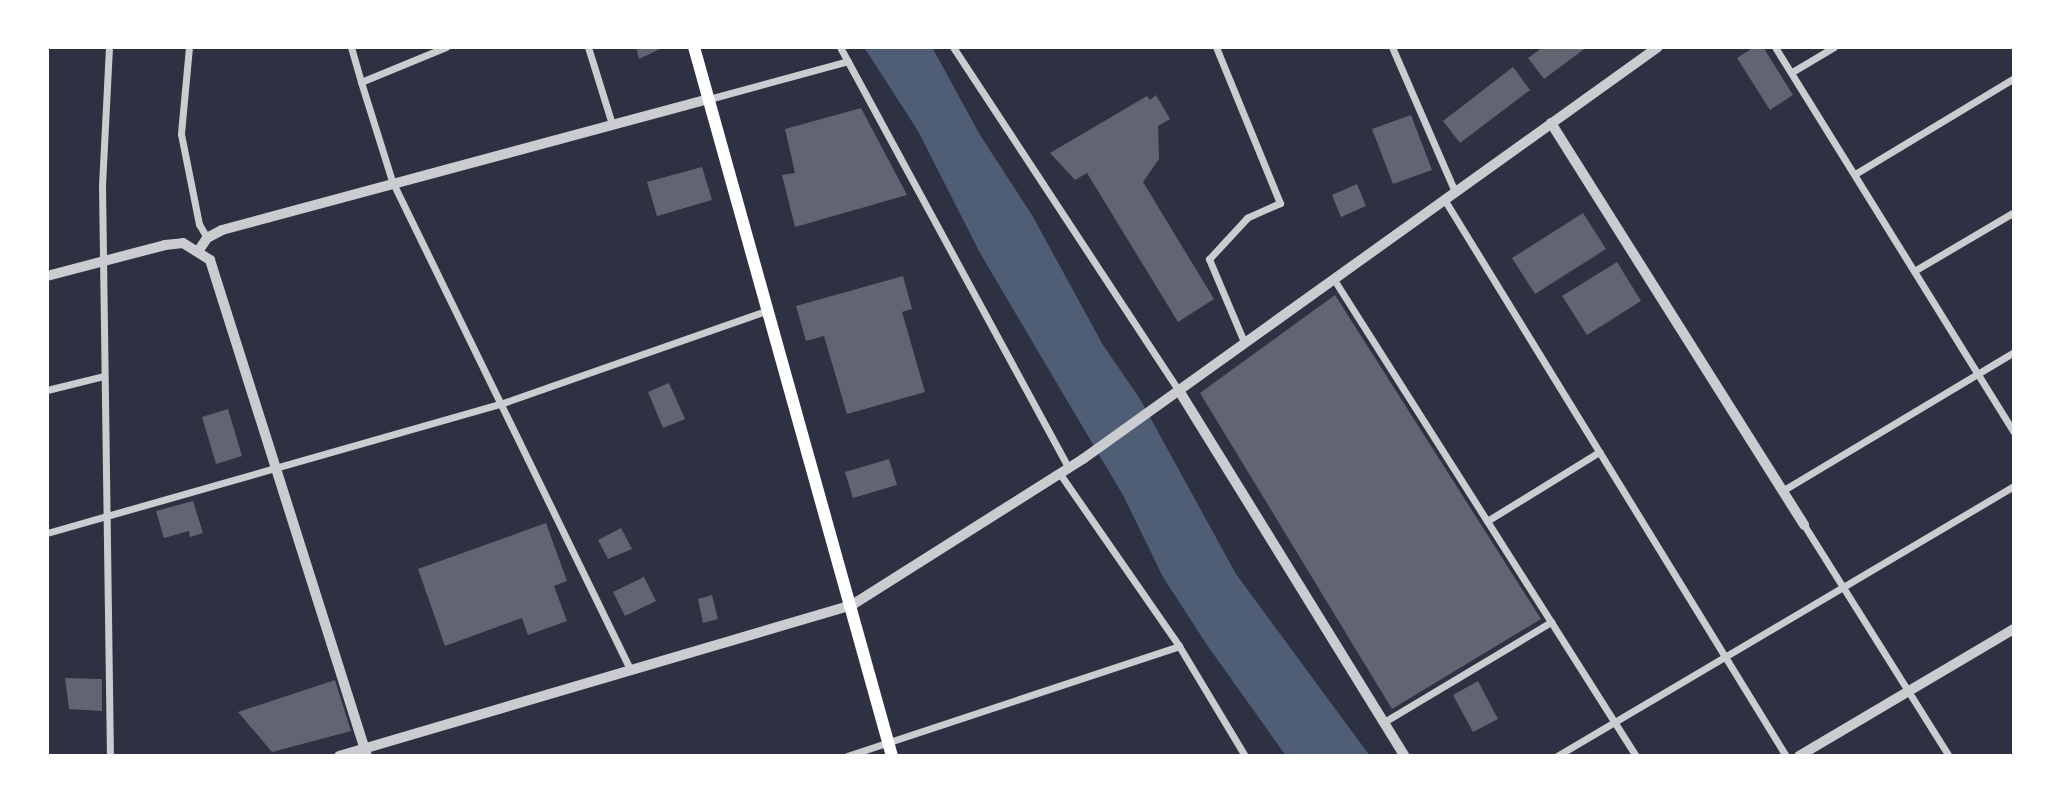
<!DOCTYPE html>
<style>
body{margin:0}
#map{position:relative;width:2061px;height:803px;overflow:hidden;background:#2d3142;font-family:"Open Sans",sans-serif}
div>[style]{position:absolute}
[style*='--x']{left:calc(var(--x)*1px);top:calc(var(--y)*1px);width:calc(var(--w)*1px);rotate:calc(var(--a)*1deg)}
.water>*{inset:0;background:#4f5d75}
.building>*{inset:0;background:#626471}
.minor>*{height:7px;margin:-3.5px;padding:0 3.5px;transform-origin:3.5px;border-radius:3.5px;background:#caccd0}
.tertiary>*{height:10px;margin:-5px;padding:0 5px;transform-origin:5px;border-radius:5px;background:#caccd0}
.trunk>*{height:12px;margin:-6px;padding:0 6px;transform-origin:6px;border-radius:6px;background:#fff}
span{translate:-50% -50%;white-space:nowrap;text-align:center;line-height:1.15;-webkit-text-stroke:5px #fff;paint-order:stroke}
.frame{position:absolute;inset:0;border:49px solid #fff;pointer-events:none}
</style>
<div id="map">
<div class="water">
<i style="clip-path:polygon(864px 47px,932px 47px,980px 135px,1032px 215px,1103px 345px,1140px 399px,1236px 574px,1370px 756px,1286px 756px,1207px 645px,1163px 577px,1124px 497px,980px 253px,918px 131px)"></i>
</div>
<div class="building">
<i style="clip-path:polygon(636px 47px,664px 47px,639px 59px)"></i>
<i style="clip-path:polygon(1543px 47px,1587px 47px,1544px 79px,1528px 58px)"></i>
<i style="clip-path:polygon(1754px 47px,1763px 47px,1793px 95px,1770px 110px,1737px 58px)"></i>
<i style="clip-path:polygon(1513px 67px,1530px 90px,1460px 143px,1443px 121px)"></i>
<i style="clip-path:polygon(1156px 95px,1170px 119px,1158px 126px,1159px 159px,1143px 182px,1214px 299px,1178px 322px,1087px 173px,1075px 180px,1050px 153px,1147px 96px,1150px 100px)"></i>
<i style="clip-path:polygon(861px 108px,907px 195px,795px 227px,782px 175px,795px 173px,785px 129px)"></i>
<i style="clip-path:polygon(1411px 115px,1432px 170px,1393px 184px,1372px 129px)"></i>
<i style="clip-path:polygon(702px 167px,712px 200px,657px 216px,647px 182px)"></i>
<i style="clip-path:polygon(1357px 184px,1366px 206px,1341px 217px,1332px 195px)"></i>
<i style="clip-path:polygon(1583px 213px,1606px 249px,1535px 294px,1512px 258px)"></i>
<i style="clip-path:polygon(1617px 262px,1641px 301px,1587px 335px,1562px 296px)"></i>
<i style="clip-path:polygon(903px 276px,912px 309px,902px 312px,925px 392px,847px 414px,824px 336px,806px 341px,796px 306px)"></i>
<i style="clip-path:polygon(1335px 295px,1541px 619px,1392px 709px,1200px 393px)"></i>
<i style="clip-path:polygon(669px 383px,685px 419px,663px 428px,648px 392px)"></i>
<i style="clip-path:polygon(228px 409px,242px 456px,216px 464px,202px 417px)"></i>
<i style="clip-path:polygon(889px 459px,897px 485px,853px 498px,845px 472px)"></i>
<i style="clip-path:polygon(193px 501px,203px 533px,190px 537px,189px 531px,164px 538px,156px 511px)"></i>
<i style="clip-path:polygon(546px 523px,567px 581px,554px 586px,567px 621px,528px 635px,522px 618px,445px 646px,418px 569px)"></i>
<i style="clip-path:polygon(621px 528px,632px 549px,608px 559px,598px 540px)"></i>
<i style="clip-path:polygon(644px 577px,656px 601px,625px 616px,613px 592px)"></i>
<i style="clip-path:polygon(712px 595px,718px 619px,703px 623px,698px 599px)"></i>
<i style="clip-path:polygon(65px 678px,102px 679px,102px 711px,69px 709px)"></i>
<i style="clip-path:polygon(335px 680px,351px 731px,272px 752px,238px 712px)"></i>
<i style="clip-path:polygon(1478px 681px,1498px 719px,1473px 732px,1453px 695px)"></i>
</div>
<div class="minor">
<i style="--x:109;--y:47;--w:138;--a:92.9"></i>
<i style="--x:102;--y:185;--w:571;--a:89.2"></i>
<i style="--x:189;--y:47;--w:87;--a:95.3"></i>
<i style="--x:181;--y:134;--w:92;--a:78.7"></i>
<i style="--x:199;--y:224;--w:16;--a:60"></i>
<i style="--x:351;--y:47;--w:36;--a:74"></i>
<i style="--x:446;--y:47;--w:92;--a:157.6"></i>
<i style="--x:361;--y:82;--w:104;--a:72.6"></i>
<i style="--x:392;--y:181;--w:545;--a:64"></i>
<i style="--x:588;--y:47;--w:81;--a:72.7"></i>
<i style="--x:840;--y:47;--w:479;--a:61.5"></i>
<i style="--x:953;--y:47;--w:409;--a:56.7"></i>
<i style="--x:1216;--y:47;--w:169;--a:67.7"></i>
<i style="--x:1280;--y:203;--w:36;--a:156"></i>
<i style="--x:1247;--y:218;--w:56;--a:132.8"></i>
<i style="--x:1209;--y:259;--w:90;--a:67.1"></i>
<i style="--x:1392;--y:47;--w:158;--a:66.5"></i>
<i style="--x:1775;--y:47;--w:453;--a:58.2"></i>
<i style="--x:1792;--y:72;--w:49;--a:-30.8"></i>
<i style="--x:709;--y:99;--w:144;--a:-15.3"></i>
<i style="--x:1855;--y:174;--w:186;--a:-31.1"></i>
<i style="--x:1444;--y:199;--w:654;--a:58.45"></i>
<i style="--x:1914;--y:271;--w:116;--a:-30.5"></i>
<i style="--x:1333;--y:278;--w:566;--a:57.63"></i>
<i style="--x:47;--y:390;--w:59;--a:-13.8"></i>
<i style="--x:1060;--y:474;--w:209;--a:55.3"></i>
<i style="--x:1179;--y:646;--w:128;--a:59"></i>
<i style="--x:1782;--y:491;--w:270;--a:-30.9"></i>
<i style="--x:1487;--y:521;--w:132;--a:-31.6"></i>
<i style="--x:1804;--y:525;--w:273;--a:57.9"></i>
<i style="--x:47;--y:533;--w:471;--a:-15.9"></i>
<i style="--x:500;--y:404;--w:284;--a:-19.3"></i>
<i style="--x:1384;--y:722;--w:195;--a:-30.9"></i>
<i style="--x:847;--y:756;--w:350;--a:-18.3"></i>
<i style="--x:1557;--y:756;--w:531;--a:-30.58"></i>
</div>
<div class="tertiary">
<i style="--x:1551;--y:123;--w:475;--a:57.8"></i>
<i style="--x:199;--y:250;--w:14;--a:-56"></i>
<i style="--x:207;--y:238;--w:17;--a:-28"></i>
<i style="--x:222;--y:230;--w:504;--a:-15.06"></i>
<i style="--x:47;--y:276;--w:122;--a:-14.7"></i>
<i style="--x:165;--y:245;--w:18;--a:-6"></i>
<i style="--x:183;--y:243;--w:32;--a:32"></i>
<i style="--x:210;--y:260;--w:520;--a:72.44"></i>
<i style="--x:1178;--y:389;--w:432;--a:58.3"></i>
<i style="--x:339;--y:756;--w:535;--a:-16.4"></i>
<i style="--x:852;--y:605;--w:273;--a:-32.3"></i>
<i style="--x:1083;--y:459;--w:707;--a:-35.62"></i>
<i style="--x:1799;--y:756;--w:250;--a:-30.6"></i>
</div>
<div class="trunk">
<i style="--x:694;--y:47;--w:736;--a:74.4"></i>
</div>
<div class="frame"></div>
</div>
